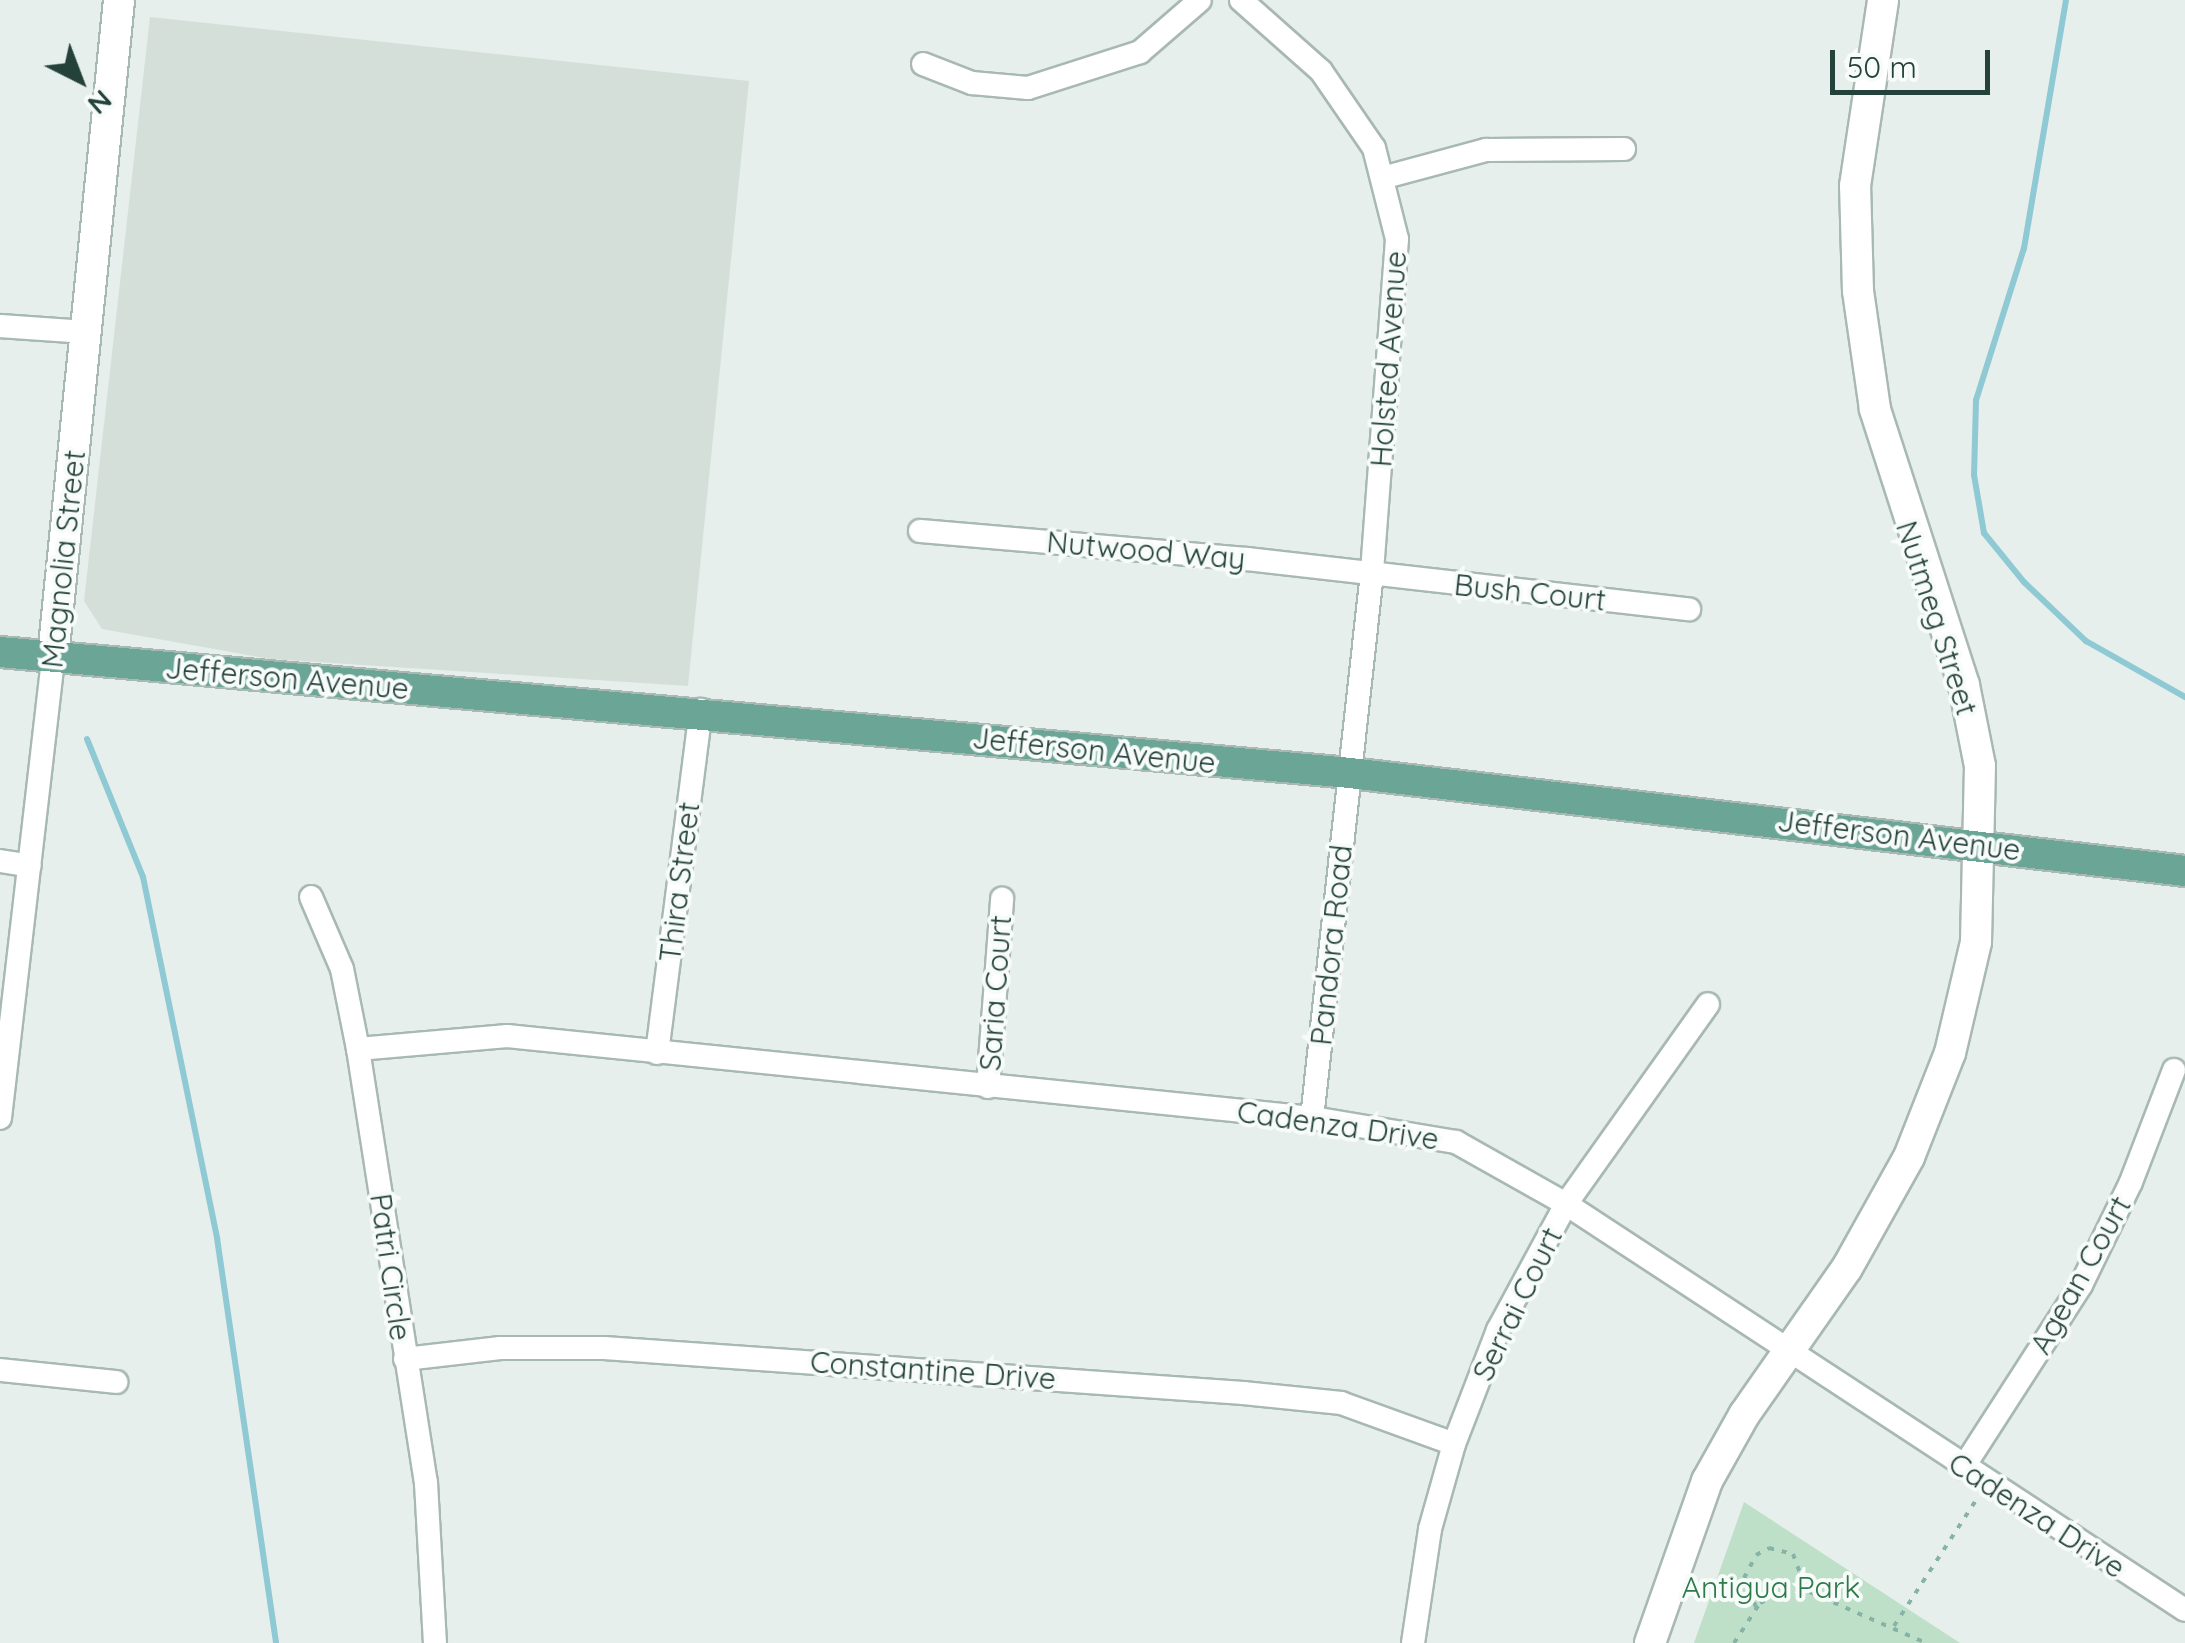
<!DOCTYPE html>
<style>
body{margin:0}
#map{position:relative;width:2185px;height:1643px;overflow:hidden;background:#e6efeb;font-family:Quicksand,sans-serif}
div>[style]{position:absolute}
[style*='--x']{left:calc(var(--x)*1px);top:calc(var(--y)*1px);width:calc(var(--w)*1px);rotate:calc(var(--a)*1deg)}
.built>*{inset:0;background:#d4dfda}
.green>*{inset:0;background:#bfe0c8}
.stream>*{height:6px;margin:-3px;padding:0 3px;transform-origin:3px;border-radius:3px;background:#8ec9d4}
.path>*{height:4px;margin-top:-2px;transform-origin:0;background:repeating-linear-gradient(90deg,#86b3a5 0 5px,transparent 0 13px)}
.roads{filter:drop-shadow(2px 0 #a8b8b2) drop-shadow(-2px 0 #a8b8b2) drop-shadow(0 2px #a8b8b2) drop-shadow(0 -2px #a8b8b2)}
.street>*{height:22px;margin:-11px;padding:0 11px;transform-origin:11px;border-radius:11px;background:#fff}
.secondary>*{height:30px;margin:-15px;padding:0 15px;transform-origin:15px;border-radius:15px;background:#fff}
.primary>*{height:30px;margin:-15px;padding:0 15px;transform-origin:15px;border-radius:15px;background:#6aa596}
span{translate:-50% -50%;white-space:nowrap;text-align:center;line-height:1.15;-webkit-text-stroke:8px #f7fbf9;paint-order:stroke}
.street-label{font-size:30px;color:#24423a}
.park-label{font-size:30px;color:#2d7a4b}
.north{position:absolute;left:30px;top:30px;width:100px;height:100px;-webkit-text-stroke:8px #f7fbf9;paint-order:stroke;rotate:138deg;font-size:28px;font-weight:700;line-height:40px;text-align:center;color:#24423a}
.north::after{content:'';display:block;margin:auto;width:35px;height:45px;background:#24423a;clip-path:polygon(50% 0,100% 100%,50% 72%,0 100%)}
.scale{position:absolute;left:1830px;top:50px;width:160px;height:45px;box-sizing:border-box;border:5px solid #24423a;border-top:0;padding-left:12px;font-size:30px;line-height:35px;white-space:nowrap;color:#24423a;-webkit-text-stroke:8px #f7fbf9;paint-order:stroke}
</style>
<div id="map">
<div class="built">
<i style="clip-path:polygon(150px 17px,749px 81px,688px 686px,270px 659px,102px 629px,84px 601px)"></i>
</div>
<div class="green">
<i style="clip-path:polygon(1744px 1502px,1960px 1643px,1694px 1643px)"></i>
</div>
<div class="stream">
<i style="--x:2066;--y:0;--w:252;--a:99.6"></i>
<i style="--x:2024;--y:248;--w:159;--a:107.5"></i>
<i style="--x:1976;--y:400;--w:75;--a:91.5"></i>
<i style="--x:1974;--y:475;--w:59;--a:80.2"></i>
<i style="--x:1984;--y:533;--w:63;--a:50.8"></i>
<i style="--x:2024;--y:582;--w:86;--a:43.6"></i>
<i style="--x:2086;--y:641;--w:114;--a:29.5"></i>
<i style="--x:87;--y:739;--w:149;--a:67.9"></i>
<i style="--x:143;--y:877;--w:369;--a:78.4"></i>
<i style="--x:217;--y:1238;--w:409;--a:81.7"></i>
</div>
<div class="path">
<i style="--x:1756;--y:1607;--w:31;--a:-112"></i>
<i style="--x:1744;--y:1578;--w:26;--a:-62"></i>
<i style="--x:1756;--y:1555;--w:15;--a:-28"></i>
<i style="--x:1769;--y:1548;--w:25;--a:14"></i>
<i style="--x:1793;--y:1554;--w:37;--a:70"></i>
<i style="--x:1894;--y:1626;--w:150;--a:-56.9"></i>
<i style="--x:1734;--y:1643;--w:48;--a:-57"></i>
<i style="--x:1760;--y:1603;--w:41;--a:-22.8"></i>
<i style="--x:1798;--y:1587;--w:140;--a:23.6"></i>
</div>
<div class="roads">
<div class="street">
<i style="--x:1241;--y:0;--w:107;--a:41.6"></i>
<i style="--x:1321;--y:71;--w:93;--a:55.5"></i>
<i style="--x:1374;--y:148;--w:94;--a:75.8"></i>
<i style="--x:1397;--y:239;--w:335;--a:94.3"></i>
<i style="--x:1372;--y:573;--w:548;--a:96.28"></i>
<i style="--x:923;--y:64;--w:53;--a:21.2"></i>
<i style="--x:972;--y:83;--w:56;--a:5.1"></i>
<i style="--x:1028;--y:88;--w:118;--a:-17.8"></i>
<i style="--x:1140;--y:52;--w:79;--a:-40.9"></i>
<i style="--x:1382;--y:178;--w:108;--a:-15.1"></i>
<i style="--x:1486;--y:150;--w:138;--a:-0.4"></i>
<i style="--x:0;--y:326;--w:86;--a:4"></i>
<i style="--x:920;--y:531;--w:328;--a:4.9"></i>
<i style="--x:1247;--y:559;--w:445;--a:6.5"></i>
<i style="--x:0;--y:861;--w:30;--a:9"></i>
<i style="--x:311;--y:897;--w:78;--a:66.7"></i>
<i style="--x:342;--y:969;--w:82;--a:78.7"></i>
<i style="--x:358;--y:1049;--w:439;--a:81.1"></i>
<i style="--x:426;--y:1483;--w:160;--a:86.8"></i>
<i style="--x:358;--y:1049;--w:150;--a:-5"></i>
<i style="--x:507;--y:1036;--w:809;--a:5.82"></i>
<i style="--x:1312;--y:1118;--w:146;--a:9.5"></i>
<i style="--x:1456;--y:1142;--w:126;--a:29.4"></i>
<i style="--x:1566;--y:1204;--w:740;--a:33.26"></i>
<i style="--x:657;--y:1053;--w:346;--a:-82.7"></i>
<i style="--x:988;--y:1087;--w:189;--a:-85.7"></i>
<i style="--x:0;--y:1118;--w:464;--a:-83.4"></i>
<i style="--x:405;--y:1359;--w:96;--a:-6.6"></i>
<i style="--x:500;--y:1348;--w:104;--a:0"></i>
<i style="--x:604;--y:1348;--w:641;--a:4.03"></i>
<i style="--x:1243;--y:1393;--w:99;--a:5.8"></i>
<i style="--x:1341;--y:1403;--w:120;--a:19.9"></i>
<i style="--x:0;--y:1370;--w:117;--a:5.9"></i>
<i style="--x:1963;--y:1468;--w:218;--a:-57.2"></i>
<i style="--x:2081;--y:1285;--w:114;--a:-64.1"></i>
<i style="--x:2131;--y:1182;--w:120;--a:-69"></i>
<i style="--x:1413;--y:1643;--w:115;--a:-81.5"></i>
<i style="--x:1430;--y:1529;--w:88;--a:-74.2"></i>
<i style="--x:1454;--y:1444;--w:122;--a:-68.9"></i>
<i style="--x:1498;--y:1330;--w:143;--a:-61.6"></i>
<i style="--x:1566;--y:1204;--w:245;--a:-54.6"></i>
</div>
<div class="secondary">
<i style="--x:53;--y:657;--w:660;--a:-84.26"></i>
<i style="--x:1650;--y:1643;--w:172;--a:-70.6"></i>
<i style="--x:1707;--y:1481;--w:76;--a:-60.7"></i>
<i style="--x:1744;--y:1415;--w:179;--a:-55"></i>
<i style="--x:1847;--y:1268;--w:127;--a:-60.8"></i>
<i style="--x:1909;--y:1157;--w:112;--a:-68.5"></i>
<i style="--x:1950;--y:1053;--w:114;--a:-76.8"></i>
<i style="--x:1976;--y:942;--w:176;--a:-88.7"></i>
<i style="--x:1980;--y:766;--w:83;--a:-101.2"></i>
<i style="--x:1964;--y:685;--w:290;--a:-107.9"></i>
<i style="--x:1875;--y:409;--w:119;--a:-98.2"></i>
<i style="--x:1858;--y:291;--w:105;--a:-91.6"></i>
<i style="--x:1855;--y:186;--w:188;--a:-81.4"></i>
</div>
<div class="primary">
<i style="--x:0;--y:652;--w:1355;--a:5.12"></i>
<i style="--x:1350;--y:773;--w:841;--a:6.69"></i>
</div>
</div>
<div class="street-label">
<span style="left:1388px;top:359px;rotate:-86deg">Holsted Avenue</span>
<span style="left:1146px;top:550px;rotate:5deg">Nutwood Way</span>
<span style="left:63px;top:559px;rotate:-84deg">Magnolia Street</span>
<span style="left:1530px;top:592px;rotate:6deg">Bush Court</span>
<span style="left:1937px;top:618px;rotate:72deg">Nutmeg Street</span>
<span style="left:287px;top:678px;rotate:5deg">Jefferson Avenue</span>
<span style="left:1094px;top:750px;rotate:6deg">Jefferson Avenue</span>
<span style="left:1899px;top:835px;rotate:7deg">Jefferson Avenue</span>
<span style="left:679px;top:882px;rotate:-83deg">Thira Street</span>
<span style="left:1331px;top:945px;rotate:-84deg">Pandora Road</span>
<span style="left:995px;top:993px;rotate:-86deg">Saria Court</span>
<span style="left:1338px;top:1125px;rotate:8deg">Cadenza Drive</span>
<span style="left:391px;top:1267px;rotate:82deg">Patri Circle</span>
<span style="left:2080px;top:1275px;rotate:-61deg">Agean Court</span>
<span style="left:1517px;top:1304px;rotate:-64deg">Serrai Court</span>
<span style="left:933px;top:1370px;rotate:4deg">Constantine Drive</span>
<span style="left:2037px;top:1515px;rotate:33deg">Cadenza Drive</span>
</div>
<div class="park-label">
<span style="left:1771px;top:1587px">Antigua Park</span>
</div>
<div class="north">N</div>
<div class="scale">50 m</div>
</div>
